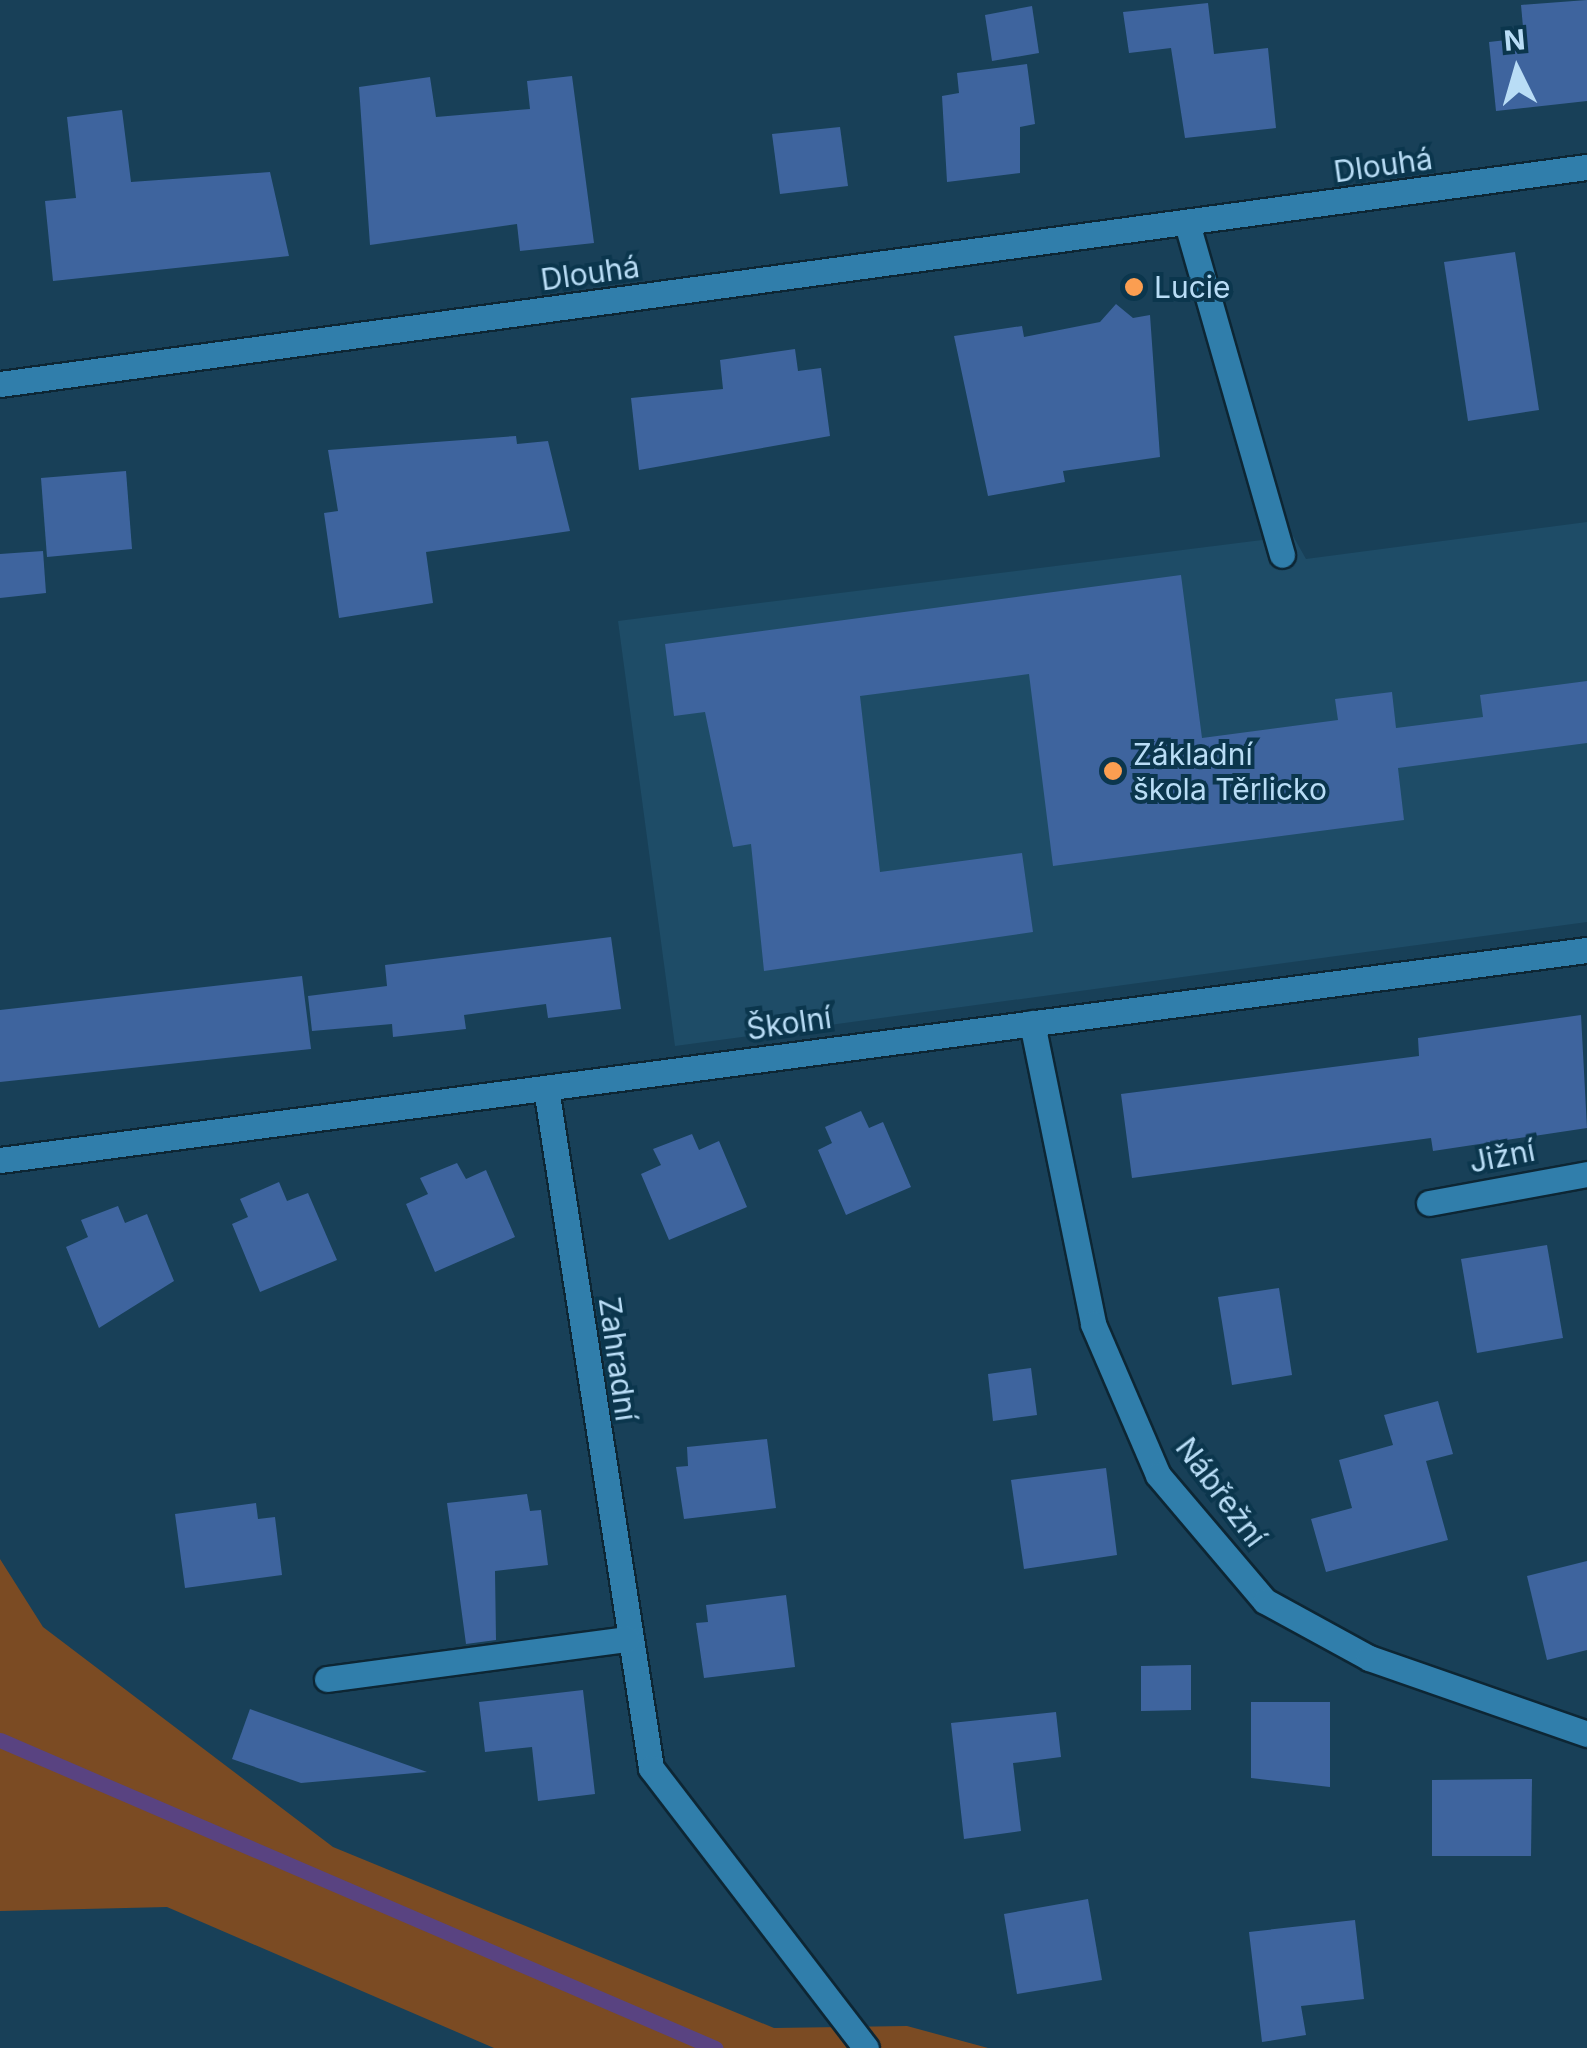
<!DOCTYPE html>
<meta charset="utf-8">
<style>
body{margin:0}
#map{position:relative;width:1587px;height:2048px;overflow:hidden;background:#184058;font-family:Inter,sans-serif}
div>[style]{position:absolute}
[style*='--x']{left:calc(var(--x)*1px);top:calc(var(--y)*1px);width:calc(var(--w)*1px);rotate:calc(var(--a)*1deg)}
.built>*{inset:0;background:#1e4c67}
.green>*{inset:0;background:#7b4b23}
.stream>*{height:15px;margin:-7.5px;padding:0 7.5px;transform-origin:7.5px;border-radius:7.5px;background:#594381}
.building>*{inset:0;background:#3e649e}
.roads{filter:drop-shadow(2px 0 #0d2634) drop-shadow(-2px 0 #0d2634) drop-shadow(0 2px #0d2634) drop-shadow(0 -2px #0d2634)}
.minor>*{height:25px;margin:-12.5px;padding:0 12.5px;transform-origin:12.5px;border-radius:12.5px;background:#307eab}
.dots>*{width:28px;height:28px;translate:-50% -50%;box-sizing:border-box;border:5px solid #0b364d;border-radius:50%}
span{translate:-50% -50%;white-space:nowrap;text-align:center;line-height:1.15;-webkit-text-stroke:8px #0b364d;paint-order:stroke}
.street-label{font-size:30px;color:#b9ddf6}
.poi-label{font-size:30px;color:#b9ddf6}
.left{translate:0 -50%;text-align:left}
.north{position:absolute;left:1467px;top:20px;width:100px;height:100px;-webkit-text-stroke:8px #0b364d;paint-order:stroke;rotate:355deg;font-size:28px;font-weight:700;line-height:40px;text-align:center;color:#b9ddf6}
.north::after{content:'';display:block;margin:auto;width:35px;height:45px;background:#b9ddf6;clip-path:polygon(50% 0,100% 100%,50% 72%,0 100%)}
</style>
<div id="map">
<div class="built">
<i style="clip-path:polygon(1587px 522px,1587px 922px,675px 1046px,618px 621px,1293px 536px,1306px 559px)"></i>
</div>
<div class="green">
<i style="clip-path:polygon(0 1559px,43px 1627px,333px 1847px,774px 2028px,907px 2026px,988px 2048px,494px 2048px,167px 1907px,0 1911px)"></i>
</div>
<div class="stream">
<i style="--x:0;--y:1740;--w:779;--a:23.3"></i>
</div>
<div class="building">
<i style="clip-path:polygon(1587px 0,1587px 101px,1496px 111px,1489px 42px,1524px 38px,1521px 5px)"></i>
<i style="clip-path:polygon(1208px 3px,1214px 54px,1268px 48px,1276px 128px,1185px 138px,1171px 48px,1129px 53px,1123px 12px)"></i>
<i style="clip-path:polygon(1032px 6px,1039px 53px,992px 61px,985px 15px)"></i>
<i style="clip-path:polygon(1027px 64px,1035px 124px,1020px 127px,1020px 173px,947px 182px,942px 96px,959px 93px,957px 73px)"></i>
<i style="clip-path:polygon(572px 76px,594px 243px,520px 251px,517px 224px,370px 245px,359px 87px,430px 77px,436px 117px,530px 109px,527px 81px)"></i>
<i style="clip-path:polygon(122px 110px,131px 182px,270px 172px,289px 256px,53px 281px,45px 201px,76px 198px,67px 117px)"></i>
<i style="clip-path:polygon(840px 127px,848px 186px,780px 194px,772px 134px)"></i>
<i style="clip-path:polygon(1515px 252px,1539px 410px,1468px 421px,1444px 262px)"></i>
<i style="clip-path:polygon(1116px 304px,1133px 318px,1150px 315px,1160px 457px,1063px 471px,1065px 482px,988px 496px,954px 336px,1022px 326px,1024px 337px,1100px 322px)"></i>
<i style="clip-path:polygon(795px 349px,798px 371px,821px 368px,830px 436px,639px 470px,631px 398px,723px 389px,720px 360px)"></i>
<i style="clip-path:polygon(516px 436px,517px 444px,548px 441px,570px 531px,426px 552px,433px 603px,339px 618px,324px 513px,338px 511px,328px 450px)"></i>
<i style="clip-path:polygon(126px 471px,132px 549px,47px 557px,41px 478px)"></i>
<i style="clip-path:polygon(43px 551px,46px 593px,0 598px,0 554px)"></i>
<i style="clip-path:polygon(1181px 575px,1202px 738px,1338px 720px,1335px 699px,1392px 692px,1396px 728px,1483px 717px,1480px 695px,1587px 681px,1587px 743px,1398px 768px,1404px 820px,1053px 866px,1029px 674px,860px 696px,880px 872px,1022px 853px,1033px 932px,764px 971px,751px 844px,733px 847px,705px 712px,674px 716px,665px 644px)"></i>
<i style="clip-path:polygon(611px 937px,621px 1009px,548px 1018px,546px 1004px,464px 1015px,466px 1029px,393px 1037px,392px 1024px,312px 1031px,308px 996px,387px 986px,385px 965px)"></i>
<i style="clip-path:polygon(302px 976px,311px 1049px,0 1082px,0 1010px)"></i>
<i style="clip-path:polygon(1581px 1015px,1587px 1128px,1433px 1151px,1431px 1138px,1132px 1178px,1121px 1094px,1419px 1056px,1418px 1038px)"></i>
<i style="clip-path:polygon(861px 1111px,869px 1128px,883px 1122px,911px 1187px,846px 1215px,818px 1150px,832px 1143px,825px 1127px)"></i>
<i style="clip-path:polygon(692px 1134px,699px 1150px,719px 1141px,747px 1207px,669px 1240px,641px 1174px,661px 1165px,653px 1149px)"></i>
<i style="clip-path:polygon(457px 1163px,466px 1179px,486px 1170px,515px 1237px,435px 1272px,406px 1204px,428px 1194px,420px 1178px)"></i>
<i style="clip-path:polygon(279px 1182px,287px 1201px,308px 1193px,337px 1260px,260px 1292px,232px 1224px,248px 1217px,240px 1199px)"></i>
<i style="clip-path:polygon(118px 1206px,125px 1223px,147px 1214px,174px 1281px,99px 1328px,66px 1247px,88px 1237px,81px 1220px)"></i>
<i style="clip-path:polygon(1547px 1245px,1563px 1338px,1477px 1353px,1461px 1259px)"></i>
<i style="clip-path:polygon(1279px 1288px,1292px 1375px,1232px 1385px,1218px 1297px)"></i>
<i style="clip-path:polygon(1031px 1368px,1037px 1415px,993px 1421px,988px 1374px)"></i>
<i style="clip-path:polygon(1438px 1401px,1453px 1454px,1426px 1461px,1448px 1540px,1326px 1572px,1311px 1519px,1352px 1508px,1339px 1460px,1393px 1445px,1384px 1415px)"></i>
<i style="clip-path:polygon(767px 1439px,776px 1508px,684px 1519px,676px 1467px,688px 1466px,687px 1447px)"></i>
<i style="clip-path:polygon(1106px 1468px,1117px 1555px,1024px 1569px,1011px 1480px)"></i>
<i style="clip-path:polygon(527px 1494px,530px 1511px,541px 1510px,548px 1565px,495px 1571px,496px 1640px,466px 1644px,447px 1503px)"></i>
<i style="clip-path:polygon(256px 1503px,258px 1519px,275px 1517px,282px 1575px,185px 1588px,175px 1514px)"></i>
<i style="clip-path:polygon(1587px 1561px,1587px 1650px,1547px 1660px,1527px 1576px)"></i>
<i style="clip-path:polygon(786px 1595px,795px 1667px,704px 1678px,696px 1623px,708px 1622px,706px 1605px)"></i>
<i style="clip-path:polygon(1191px 1665px,1191px 1710px,1141px 1711px,1141px 1666px)"></i>
<i style="clip-path:polygon(583px 1690px,595px 1794px,538px 1801px,532px 1747px,485px 1752px,479px 1702px)"></i>
<i style="clip-path:polygon(1251px 1702px,1330px 1702px,1330px 1787px,1251px 1778px)"></i>
<i style="clip-path:polygon(250px 1709px,427px 1772px,301px 1783px,232px 1759px)"></i>
<i style="clip-path:polygon(1056px 1712px,1061px 1757px,1013px 1763px,1021px 1831px,964px 1839px,951px 1723px)"></i>
<i style="clip-path:polygon(1532px 1779px,1531px 1856px,1432px 1856px,1432px 1780px)"></i>
<i style="clip-path:polygon(1088px 1899px,1102px 1980px,1017px 1994px,1004px 1914px)"></i>
<i style="clip-path:polygon(1355px 1920px,1364px 1999px,1301px 2006px,1306px 2035px,1262px 2042px,1249px 1932px)"></i>
</div>
<div class="roads">
<div class="minor">
<i style="--x:1188;--y:227;--w:341;--a:74"></i>
<i style="--x:0;--y:384;--w:1602;--a:-7.79"></i>
<i style="--x:1032;--y:1023;--w:307;--a:78.5"></i>
<i style="--x:1093;--y:1324;--w:164;--a:66.7"></i>
<i style="--x:1158;--y:1475;--w:165;--a:49.7"></i>
<i style="--x:1265;--y:1601;--w:119;--a:28.7"></i>
<i style="--x:1369;--y:1658;--w:231;--a:19.2"></i>
<i style="--x:546;--y:1088;--w:688;--a:81.22"></i>
<i style="--x:651;--y:1768;--w:353;--a:52.5"></i>
<i style="--x:0;--y:1160;--w:1601;--a:-7.54"></i>
<i style="--x:1429;--y:1203;--w:161;--a:-10.4"></i>
<i style="--x:327;--y:1679;--w:302;--a:-7.6"></i>
</div>
</div>
<div class="dots">
<i style="left:1134px;top:287px;background:#fb9e51"></i>
<i style="left:1113px;top:771px;background:#fb9e51"></i>
</div>
<div class="street-label">
<span style="left:1383px;top:165px;rotate:-8deg">Dlouhá</span>
<span style="left:590px;top:273px;rotate:-8deg">Dlouhá</span>
<span style="left:789px;top:1023px;rotate:-8deg">Školní</span>
<span style="left:1502px;top:1156px;rotate:-11deg">Jižní</span>
<span style="left:618px;top:1359px;rotate:82deg">Zahradní</span>
<span style="left:1221px;top:1492px;rotate:53deg">Nábřežní</span>
</div>
<div class="poi-label">
<span class="left" style="left:1154px;top:287px">Lucie</span>
<span class="left" style="left:1133px;top:771px">Základní<br>škola Těrlicko</span>
</div>
<div class="north">N</div>
</div>
